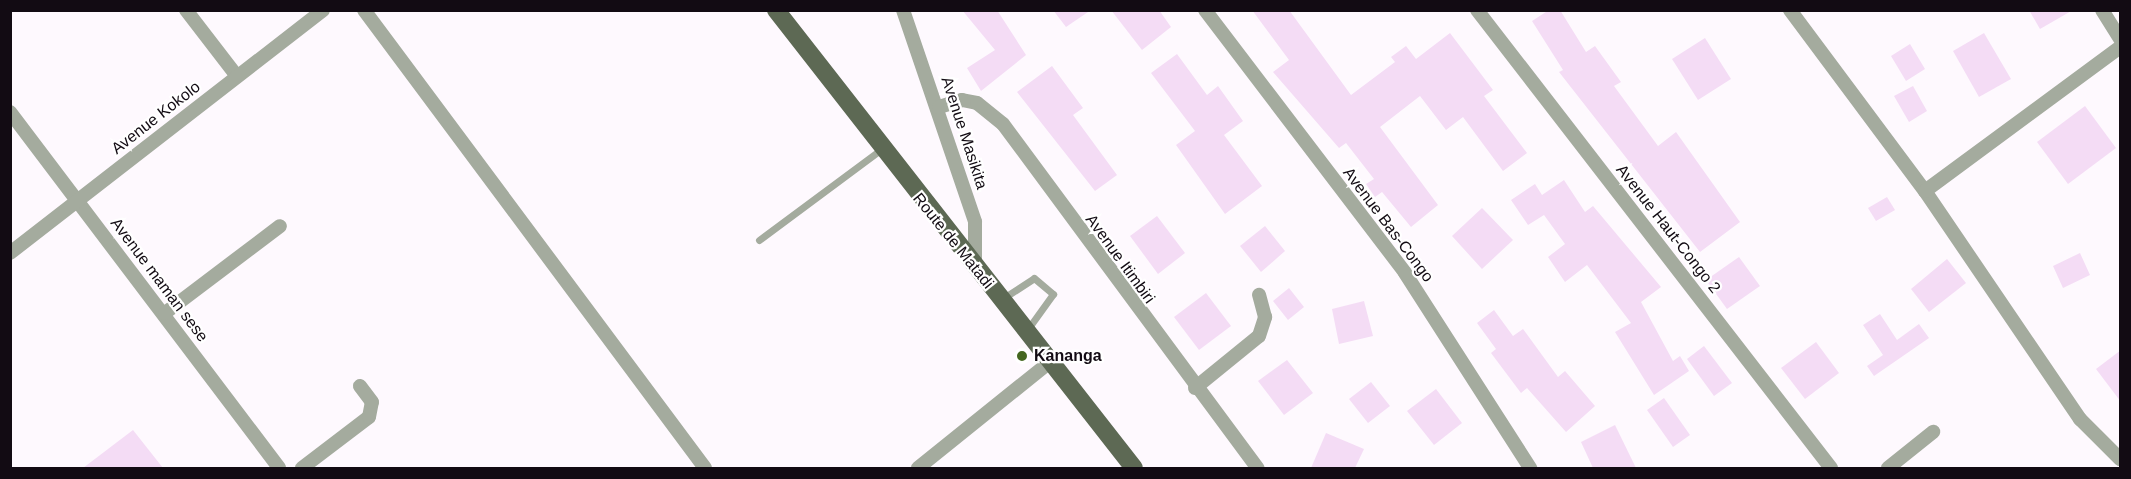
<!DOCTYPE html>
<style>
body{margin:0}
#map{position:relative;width:2131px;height:479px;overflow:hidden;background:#fef9fe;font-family:Helvetica,sans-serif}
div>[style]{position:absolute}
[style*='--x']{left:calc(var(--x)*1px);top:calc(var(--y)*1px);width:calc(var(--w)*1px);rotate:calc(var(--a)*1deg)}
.building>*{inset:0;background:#f4dcf5}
.lane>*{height:7px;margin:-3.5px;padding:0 3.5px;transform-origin:3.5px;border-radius:3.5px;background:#a4ab9e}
.street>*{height:14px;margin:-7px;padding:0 7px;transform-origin:7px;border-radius:7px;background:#a4ab9e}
.primary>*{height:18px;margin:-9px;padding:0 9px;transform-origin:9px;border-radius:9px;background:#5d6954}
.dots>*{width:16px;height:16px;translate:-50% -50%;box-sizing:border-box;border:3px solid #fff;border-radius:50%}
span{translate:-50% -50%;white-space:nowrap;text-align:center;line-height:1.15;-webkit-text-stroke:4.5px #fff;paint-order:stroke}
.street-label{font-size:16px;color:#120b13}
.poi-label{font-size:16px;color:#120b13;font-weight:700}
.left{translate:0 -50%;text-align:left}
.frame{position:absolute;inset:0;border:12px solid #120b13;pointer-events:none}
</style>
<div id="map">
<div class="building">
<i style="clip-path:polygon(962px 10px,997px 10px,1026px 55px,981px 91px,967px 68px,995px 50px)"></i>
<i style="clip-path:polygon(1053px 10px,1091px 10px,1066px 27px)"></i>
<i style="clip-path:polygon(1111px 10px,1159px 10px,1171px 27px,1142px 50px)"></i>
<i style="clip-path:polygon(1252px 10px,1289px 10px,1351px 95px,1395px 62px,1391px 57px,1406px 46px,1416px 59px,1450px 33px,1493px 90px,1484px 96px,1527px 153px,1503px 171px,1463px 117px,1446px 130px,1420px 96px,1380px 127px,1438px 205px,1411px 227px,1382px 192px,1375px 197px,1366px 184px,1374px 179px,1346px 143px,1339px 148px,1273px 72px,1289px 60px)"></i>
<i style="clip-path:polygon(1549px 10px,1560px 10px,1586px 52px,1595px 46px,1621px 82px,1614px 86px,1658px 146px,1676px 132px,1740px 222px,1700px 252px,1559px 72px,1563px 70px,1532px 21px)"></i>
<i style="clip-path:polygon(2029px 10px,2073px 10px,2040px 29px)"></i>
<i style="clip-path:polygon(1984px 33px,2011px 79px,1979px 97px,1953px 51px)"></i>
<i style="clip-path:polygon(1705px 38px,1731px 79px,1698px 100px,1672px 59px)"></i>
<i style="clip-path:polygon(1910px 44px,1925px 69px,1906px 81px,1891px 56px)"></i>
<i style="clip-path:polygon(1177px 54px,1207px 95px,1218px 86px,1243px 121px,1224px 135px,1262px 186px,1225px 214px,1176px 145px,1195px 131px,1151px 73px)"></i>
<i style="clip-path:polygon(1052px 66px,1083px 108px,1073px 115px,1117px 175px,1095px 191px,1017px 92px)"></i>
<i style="clip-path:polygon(1913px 86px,1927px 111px,1909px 122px,1894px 96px)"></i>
<i style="clip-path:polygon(2085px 106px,2116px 148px,2068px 184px,2037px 142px)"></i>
<i style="clip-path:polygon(1564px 180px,1585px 212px,1593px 206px,1661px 287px,1641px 302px,1673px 361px,1680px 356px,1689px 371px,1654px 395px,1615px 332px,1631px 323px,1587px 265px,1565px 282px,1548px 257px,1565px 244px,1544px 215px,1528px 225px,1511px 200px,1535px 184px,1542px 195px)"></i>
<i style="clip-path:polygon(1887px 197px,1895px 210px,1876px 221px,1868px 208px)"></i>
<i style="clip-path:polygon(1482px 208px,1513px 240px,1482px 269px,1452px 236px)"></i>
<i style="clip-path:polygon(1157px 216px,1185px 253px,1158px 274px,1130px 236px)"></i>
<i style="clip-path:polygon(1265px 226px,1285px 251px,1261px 272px,1240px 246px)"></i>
<i style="clip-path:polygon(2080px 253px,2090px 275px,2063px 288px,2053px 266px)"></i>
<i style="clip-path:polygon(1739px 257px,1760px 286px,1727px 309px,1706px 280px)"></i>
<i style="clip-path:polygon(1947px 259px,1966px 283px,1929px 312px,1911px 289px)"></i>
<i style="clip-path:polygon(1289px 288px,1304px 307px,1288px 320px,1273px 301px)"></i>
<i style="clip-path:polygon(1206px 293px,1231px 326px,1199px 350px,1174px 317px)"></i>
<i style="clip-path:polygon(1364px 301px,1373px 336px,1339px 344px,1332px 309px)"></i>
<i style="clip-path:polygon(1494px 310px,1513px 336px,1523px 329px,1558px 377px,1565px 371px,1595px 406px,1566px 432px,1527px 388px,1521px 393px,1491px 353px,1496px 349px,1477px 323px)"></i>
<i style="clip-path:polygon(1880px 314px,1897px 340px,1919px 324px,1929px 338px,1874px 376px,1867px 366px,1883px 355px,1863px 325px)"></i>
<i style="clip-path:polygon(1816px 342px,1839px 373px,1805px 399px,1781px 368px)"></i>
<i style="clip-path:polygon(1704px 346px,1732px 383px,1714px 396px,1687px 359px)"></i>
<i style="clip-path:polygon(2121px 350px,2121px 402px,2096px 369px)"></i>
<i style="clip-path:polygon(1287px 360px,1313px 393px,1284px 415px,1258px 381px)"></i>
<i style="clip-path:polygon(1371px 382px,1390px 406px,1368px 423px,1349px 399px)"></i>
<i style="clip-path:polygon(1436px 389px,1462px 423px,1434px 445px,1407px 411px)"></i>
<i style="clip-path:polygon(1664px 398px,1690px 435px,1673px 447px,1647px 410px)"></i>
<i style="clip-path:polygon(1615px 425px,1636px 468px,1593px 468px,1581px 442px)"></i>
<i style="clip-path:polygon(133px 430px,163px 468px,83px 468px)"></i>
<i style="clip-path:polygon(1326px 433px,1364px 449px,1355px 468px,1311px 468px)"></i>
</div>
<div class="lane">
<i style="--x:759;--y:240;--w:151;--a:-36.6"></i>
<i style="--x:1002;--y:299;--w:38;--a:-33"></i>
<i style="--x:1034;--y:278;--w:25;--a:40"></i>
<i style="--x:1053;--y:294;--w:44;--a:125.8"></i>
</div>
<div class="street">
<i style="--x:186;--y:10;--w:82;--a:52.4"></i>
<i style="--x:364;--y:10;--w:571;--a:53.33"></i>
<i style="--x:903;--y:10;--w:224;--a:71.2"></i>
<i style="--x:975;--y:222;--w:45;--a:90"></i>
<i style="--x:1205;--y:10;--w:330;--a:52.7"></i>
<i style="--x:1405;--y:273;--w:232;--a:57.3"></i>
<i style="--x:1477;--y:10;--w:579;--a:52.3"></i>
<i style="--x:1790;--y:10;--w:226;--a:53.3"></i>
<i style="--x:1925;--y:191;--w:276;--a:55.8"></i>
<i style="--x:2080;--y:419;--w:57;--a:45"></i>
<i style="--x:2102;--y:10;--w:34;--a:58"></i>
<i style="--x:939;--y:107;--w:24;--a:-17"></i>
<i style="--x:962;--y:100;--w:15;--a:11"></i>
<i style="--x:977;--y:103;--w:33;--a:39"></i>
<i style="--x:1003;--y:124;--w:428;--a:53.5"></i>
<i style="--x:10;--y:112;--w:446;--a:52.9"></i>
<i style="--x:1925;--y:191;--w:242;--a:-36.4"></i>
<i style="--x:10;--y:253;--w:396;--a:-37.8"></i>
<i style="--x:165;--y:313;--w:144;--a:-37.1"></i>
<i style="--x:1195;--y:388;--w:82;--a:-39.1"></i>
<i style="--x:1259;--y:336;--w:20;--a:-72"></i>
<i style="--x:1265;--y:317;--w:23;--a:-105"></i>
<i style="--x:302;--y:468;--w:84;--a:-37.3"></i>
<i style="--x:369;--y:417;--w:15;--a:-79"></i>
<i style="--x:372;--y:402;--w:20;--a:-127"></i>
<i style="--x:918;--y:468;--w:171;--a:-38.8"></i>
<i style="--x:1888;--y:468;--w:58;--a:-38.7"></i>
</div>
<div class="primary">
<i style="--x:776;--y:10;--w:581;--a:51.99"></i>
</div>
<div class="dots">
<i style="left:1022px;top:356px;background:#446720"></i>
</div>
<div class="street-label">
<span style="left:156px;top:118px;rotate:-38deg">Avenue Kokolo</span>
<span style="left:964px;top:133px;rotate:72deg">Avenue Masikita</span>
<span style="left:1388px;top:225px;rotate:53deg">Avenue Bas-Congo</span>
<span style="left:1668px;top:229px;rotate:52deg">Avenue Haut-Congo 2</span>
<span style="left:953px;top:241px;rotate:51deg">Route de Matadi</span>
<span style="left:1120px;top:259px;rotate:54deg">Avenue Itimbiri</span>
<span style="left:159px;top:280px;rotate:53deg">Avenue maman sese</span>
</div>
<div class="poi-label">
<span class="left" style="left:1034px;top:356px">Kananga</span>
</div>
<div class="frame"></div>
</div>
